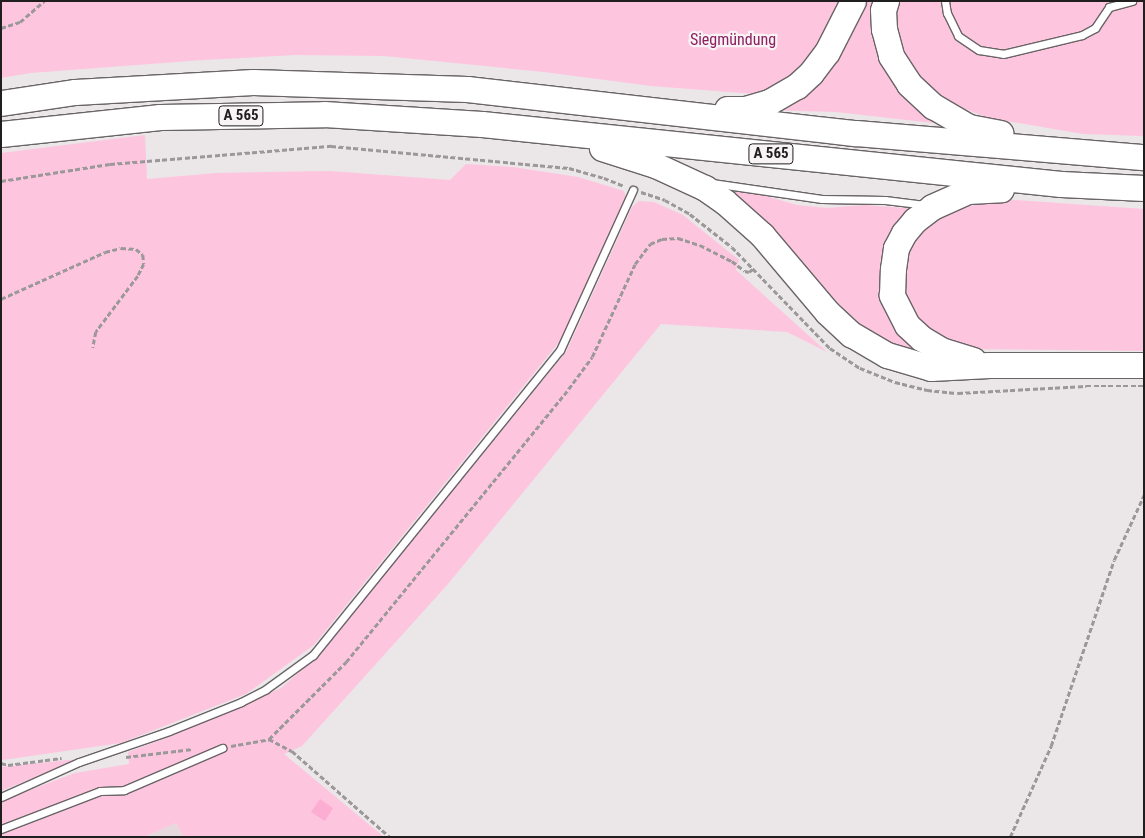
<!DOCTYPE html>
<meta charset="utf-8">
<style>
body{margin:0}
#map{position:relative;width:1145px;height:838px;overflow:hidden;background:#ebe6e8;font-family:"Roboto Condensed",sans-serif}
div>[style]{position:absolute}
[style*='--x']{left:calc(var(--x)*1px);top:calc(var(--y)*1px);width:calc(var(--w)*1px);rotate:calc(var(--a)*1deg)}
.built>*{inset:0;background:#e6d9de}
.green>*{inset:0;background:#fec5df}
.building>*{inset:0;background:#fcadd2}
.path>*{height:2.5px;margin-top:-1.25px;transform-origin:0;background:repeating-linear-gradient(90deg,#9b9899 0 5px,transparent 0 7.5px)}
.roads{filter:drop-shadow(1px 0 #696466) drop-shadow(-1px 0 #696466) drop-shadow(0 1px #696466) drop-shadow(0 -1px #696466)}
.lane>*{height:7px;margin:-3.5px;padding:0 3.5px;transform-origin:3.5px;border-radius:3.5px;background:#fff}
.highway>*{height:25px;margin:-12.5px;padding:0 12.5px;transform-origin:12.5px;border-radius:12.5px;background:#fff}
span{translate:-50% -50%;white-space:nowrap;text-align:center;line-height:1.15;-webkit-text-stroke:4.5px #f8f3f5;paint-order:stroke}
.shield-label span{padding:1px 4px;background:#f8f3f5;border:1px solid;border-radius:4px;-webkit-text-stroke-width:0}
.shield-label{font-size:15px;color:#201e1f;font-weight:700}
.park-label{font-size:16px;color:#8e1e5f}
.frame{position:absolute;inset:0;border:2px solid #201e1f;pointer-events:none}
</style>
<div id="map">
<div class="built">
<i style="clip-path:polygon(176px 823px,184px 837px,144px 837px)"></i>
</div>
<div class="green">
<i style="clip-path:polygon(1px 1px,843px 1px,810px 58px,785px 83px,755px 94px,651px 86px,544px 72px,384px 56px,296px 55px,203px 60px,31px 73px,1px 78px)"></i>
<i style="clip-path:polygon(865px 1px,876px 1px,890px 75px,908px 101px,942px 124px,836px 112px,766px 110px)"></i>
<i style="clip-path:polygon(895px 1px,1144px 1px,1144px 136px,1083px 134px,989px 118px,946px 102px,902px 60px,895px 38px)"></i>
<i style="clip-path:polygon(145px 135px,147px 179px,216px 173px,330px 171px,450px 180px,466px 164px,513px 167px,578px 177px,624px 191px,626px 198px,564px 336px,314px 645px,246px 694px,121px 743px,3px 760px,1px 759px,1px 153px)"></i>
<i style="clip-path:polygon(722px 189px,755px 193px,797px 205px,827px 208px,865px 205px,918px 209px,886px 272px,928px 355px,892px 344px,861px 325px)"></i>
<i style="clip-path:polygon(1000px 199px,1144px 209px,1144px 351px,970px 349px,926px 330px,910px 310px,900px 274px,915px 236px,950px 211px)"></i>
<i style="clip-path:polygon(639px 201px,654px 202px,683px 215px,739px 260px,736px 270px,827px 352px,787px 332px,661px 324px,448px 584px,302px 746px,284px 754px,384px 837px,184px 837px,176px 823px,144px 837px,1px 837px,1px 801px,75px 773px,129px 764px,128px 752px,166px 738px,281px 688px,320px 654px,566px 352px,632px 207px)"></i>
<i style="clip-path:polygon(79px 759px,75px 761px,1px 791px,1px 767px)"></i>
</div>
<div class="building">
<i style="clip-path:polygon(320px 799px,333px 808px,325px 821px,311px 812px)"></i>
</div>
<div class="path">
<i style="--x:1;--y:28;--w:20;--a:-18"></i>
<i style="--x:20;--y:22;--w:32;--a:-41"></i>
<i style="--x:1;--y:181;--w:110;--a:-8.9"></i>
<i style="--x:110;--y:164;--w:222;--a:-4.7"></i>
<i style="--x:331;--y:146;--w:239;--a:5.3"></i>
<i style="--x:569;--y:168;--w:36;--a:16"></i>
<i style="--x:604;--y:178;--w:22;--a:22"></i>
<i style="--x:641;--y:192;--w:25;--a:18"></i>
<i style="--x:665;--y:200;--w:29;--a:29"></i>
<i style="--x:690;--y:214;--w:53;--a:38.2"></i>
<i style="--x:732;--y:247;--w:141;--a:45.9"></i>
<i style="--x:830;--y:348;--w:36;--a:34"></i>
<i style="--x:860;--y:368;--w:38;--a:22"></i>
<i style="--x:895;--y:382;--w:33;--a:14"></i>
<i style="--x:927;--y:390;--w:31;--a:6"></i>
<i style="--x:958;--y:393;--w:128;--a:-3.1"></i>
<i style="--x:1086;--y:386;--w:58;--a:0"></i>
<i style="--x:1;--y:299;--w:114;--a:-24.3"></i>
<i style="--x:105;--y:252;--w:16;--a:-14"></i>
<i style="--x:121;--y:248;--w:15;--a:4"></i>
<i style="--x:136;--y:249;--w:9;--a:41"></i>
<i style="--x:143;--y:255;--w:9;--a:84"></i>
<i style="--x:144;--y:264;--w:13;--a:117"></i>
<i style="--x:138;--y:276;--w:70;--a:126.9"></i>
<i style="--x:96;--y:332;--w:16;--a:101"></i>
<i style="--x:269;--y:739;--w:26;--a:28"></i>
<i style="--x:292;--y:751;--w:130;--a:41.3"></i>
<i style="--x:231;--y:746;--w:39;--a:-10"></i>
<i style="--x:269;--y:739;--w:109;--a:-45"></i>
<i style="--x:346;--y:662;--w:345;--a:-50.8"></i>
<i style="--x:564;--y:395;--w:47;--a:-53.6"></i>
<i style="--x:592;--y:357;--w:102;--a:-65.2"></i>
<i style="--x:635;--y:264;--w:25;--a:-53"></i>
<i style="--x:650;--y:244;--w:13;--a:-23"></i>
<i style="--x:662;--y:239;--w:16;--a:-4"></i>
<i style="--x:678;--y:238;--w:23;--a:18"></i>
<i style="--x:700;--y:245;--w:36;--a:27"></i>
<i style="--x:732;--y:261;--w:16;--a:38"></i>
<i style="--x:745;--y:271;--w:4;--a:14"></i>
<i style="--x:749;--y:272;--w:6;--a:-39"></i>
<i style="--x:126;--y:757;--w:67;--a:-6.8"></i>
<i style="--x:1;--y:763;--w:7;--a:16"></i>
<i style="--x:8;--y:765;--w:54;--a:-7.4"></i>
<i style="--x:1010;--y:837;--w:100;--a:-65.7"></i>
<i style="--x:1051;--y:746;--w:196;--a:-71.3"></i>
<i style="--x:1114;--y:560;--w:72;--a:-65.2"></i>
</div>
<div class="roads">
<div class="lane">
<i style="--x:945;--y:1;--w:12;--a:81"></i>
<i style="--x:947;--y:13;--w:25;--a:64"></i>
<i style="--x:958;--y:36;--w:25;--a:34"></i>
<i style="--x:979;--y:50;--w:24;--a:9"></i>
<i style="--x:1003;--y:54;--w:81;--a:-13.5"></i>
<i style="--x:1082;--y:35;--w:15;--a:-28"></i>
<i style="--x:1095;--y:28;--w:25;--a:-56"></i>
<i style="--x:1109;--y:7;--w:24;--a:-15"></i>
<i style="--x:712;--y:183;--w:111;--a:8.3"></i>
<i style="--x:822;--y:199;--w:63;--a:0.9"></i>
<i style="--x:885;--y:200;--w:38;--a:7"></i>
<i style="--x:1;--y:797;--w:85;--a:-24.2"></i>
<i style="--x:79;--y:762;--w:95;--a:-19"></i>
<i style="--x:169;--y:731;--w:78;--a:-21.9"></i>
<i style="--x:241;--y:702;--w:28;--a:-27"></i>
<i style="--x:266;--y:689;--w:58;--a:-35.9"></i>
<i style="--x:313;--y:655;--w:392;--a:-51"></i>
<i style="--x:560;--y:350;--w:176;--a:-65.5"></i>
<i style="--x:1;--y:829;--w:106;--a:-21"></i>
<i style="--x:100;--y:791;--w:24;--a:-2"></i>
<i style="--x:124;--y:790;--w:107;--a:-23.2"></i>
</div>
<div class="highway">
<i style="--x:886;--y:1;--w:9;--a:108"></i>
<i style="--x:883;--y:10;--w:19;--a:87"></i>
<i style="--x:884;--y:29;--w:28;--a:75"></i>
<i style="--x:891;--y:56;--w:33;--a:57"></i>
<i style="--x:909;--y:84;--w:33;--a:43"></i>
<i style="--x:933;--y:106;--w:42;--a:30.3"></i>
<i style="--x:969;--y:127;--w:32;--a:11"></i>
<i style="--x:1;--y:103;--w:75;--a:-8.5"></i>
<i style="--x:75;--y:92;--w:178;--a:-3.2"></i>
<i style="--x:253;--y:82;--w:214;--a:1.9"></i>
<i style="--x:467;--y:89;--w:391;--a:6.5"></i>
<i style="--x:856;--y:133;--w:289;--a:4.8"></i>
<i style="--x:727;--y:109;--w:18;--a:0"></i>
<i style="--x:745;--y:109;--w:25;--a:-16"></i>
<i style="--x:769;--y:102;--w:32;--a:-30"></i>
<i style="--x:797;--y:86;--w:19;--a:-43"></i>
<i style="--x:811;--y:73;--w:26;--a:-53"></i>
<i style="--x:827;--y:52;--w:57;--a:-63"></i>
<i style="--x:1;--y:134;--w:160;--a:-6.1"></i>
<i style="--x:160;--y:117;--w:164;--a:-1"></i>
<i style="--x:324;--y:114;--w:158;--a:3.6"></i>
<i style="--x:482;--y:124;--w:582;--a:5.92"></i>
<i style="--x:1061;--y:184;--w:83;--a:2.8"></i>
<i style="--x:602;--y:148;--w:56;--a:17.8"></i>
<i style="--x:655;--y:165;--w:55;--a:24.7"></i>
<i style="--x:705;--y:188;--w:24;--a:35"></i>
<i style="--x:725;--y:202;--w:50;--a:41.7"></i>
<i style="--x:762;--y:235;--w:101;--a:49.8"></i>
<i style="--x:827;--y:312;--w:33;--a:43"></i>
<i style="--x:851;--y:334;--w:42;--a:30.3"></i>
<i style="--x:887;--y:355;--w:46;--a:16.5"></i>
<i style="--x:931;--y:368;--w:58;--a:-3"></i>
<i style="--x:989;--y:365;--w:155;--a:0"></i>
<i style="--x:973;--y:360;--w:34;--a:-163"></i>
<i style="--x:941;--y:350;--w:23;--a:-149"></i>
<i style="--x:921;--y:338;--w:19;--a:-137"></i>
<i style="--x:907;--y:325;--w:34;--a:-117"></i>
<i style="--x:892;--y:295;--w:26;--a:-88"></i>
<i style="--x:893;--y:269;--w:21;--a:-82"></i>
<i style="--x:896;--y:248;--w:17;--a:-62"></i>
<i style="--x:904;--y:233;--w:17;--a:-50"></i>
<i style="--x:915;--y:220;--w:21;--a:-37"></i>
<i style="--x:932;--y:207;--w:39;--a:-24"></i>
<i style="--x:968;--y:191;--w:33;--a:-3"></i>
</div>
</div>
<div class="shield-label">
<span style="left:241px;top:116px">A 565</span>
<span style="left:771px;top:154px">A 565</span>
</div>
<div class="park-label">
<span style="left:733px;top:40px">Siegmündung</span>
</div>
<div class="frame"></div>
</div>
